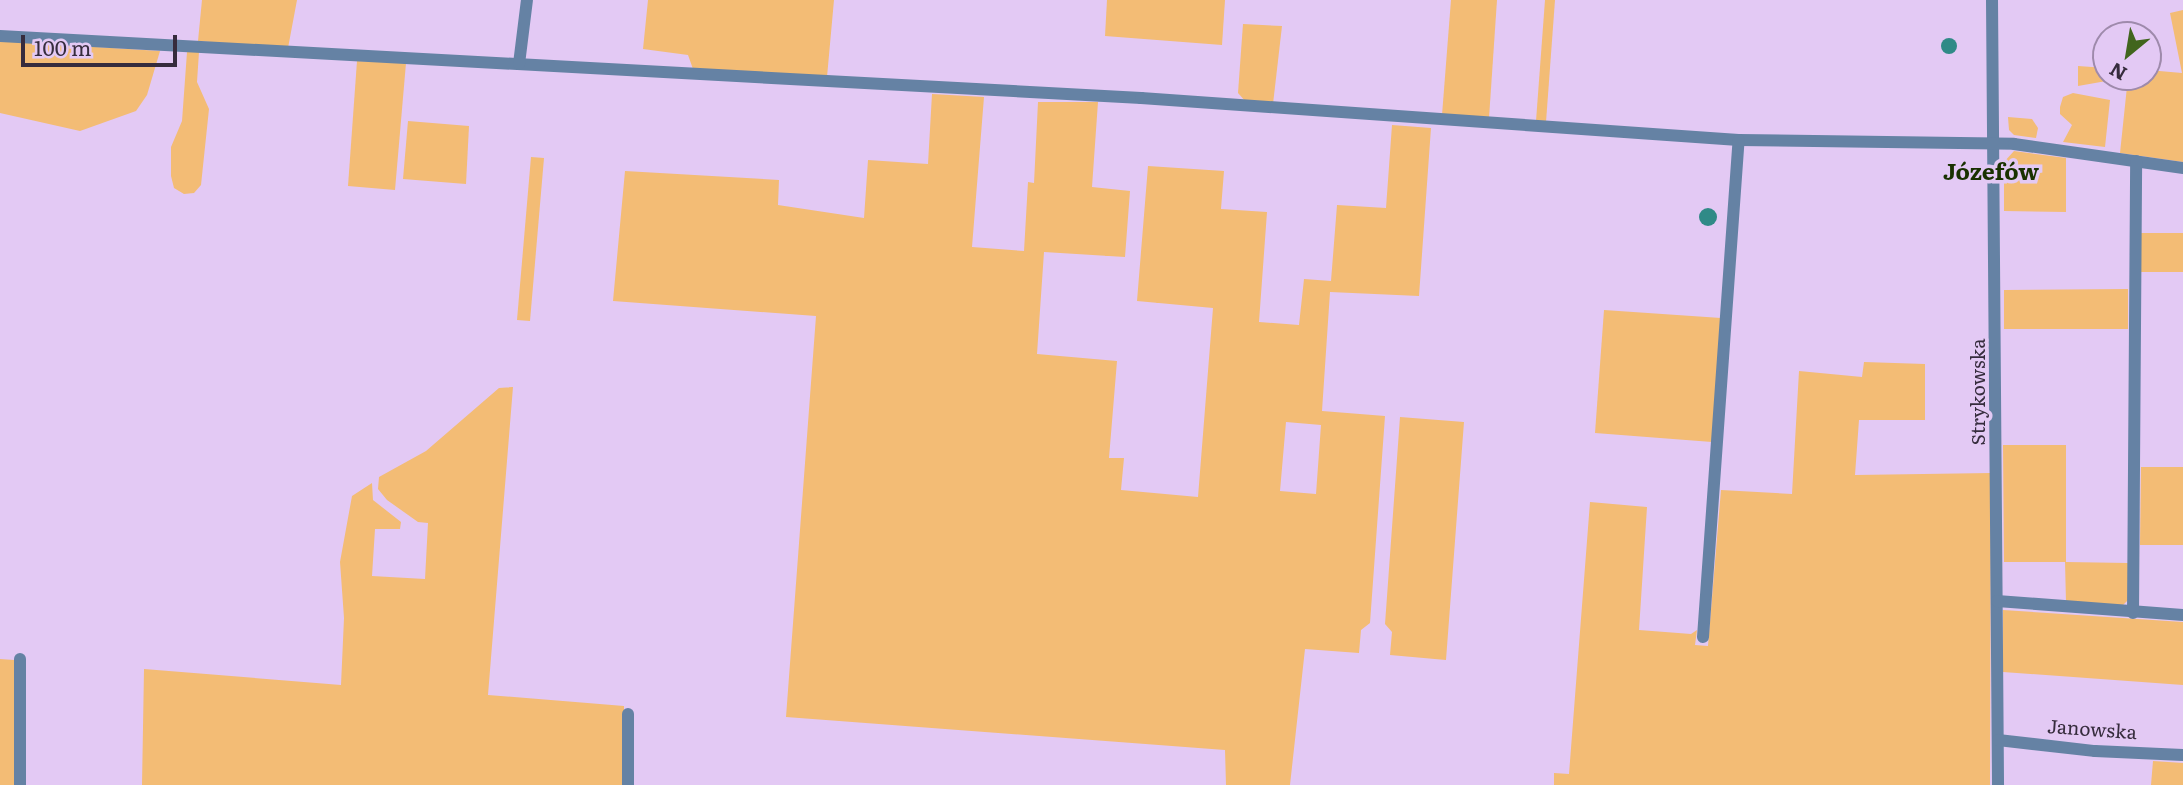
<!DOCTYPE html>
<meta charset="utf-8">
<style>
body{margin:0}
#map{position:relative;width:2183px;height:785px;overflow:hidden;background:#e3c9f4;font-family:Literata,serif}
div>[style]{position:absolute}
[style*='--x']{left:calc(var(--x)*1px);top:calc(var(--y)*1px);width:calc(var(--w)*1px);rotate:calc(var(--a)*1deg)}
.green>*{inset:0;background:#f3bc75}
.water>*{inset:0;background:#308a87}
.round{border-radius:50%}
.minor>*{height:12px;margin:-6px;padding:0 6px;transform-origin:6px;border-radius:6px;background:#6582a4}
span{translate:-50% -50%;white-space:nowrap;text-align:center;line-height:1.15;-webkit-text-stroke:7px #e3c9f4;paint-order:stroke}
.street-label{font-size:19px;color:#362c3d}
.quarter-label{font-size:23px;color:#193100;font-weight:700}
.north{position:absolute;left:2092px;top:21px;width:70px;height:70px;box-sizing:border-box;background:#e3c9f4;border:2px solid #9e8aab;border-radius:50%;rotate:210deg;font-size:19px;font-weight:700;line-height:28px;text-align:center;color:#362c3d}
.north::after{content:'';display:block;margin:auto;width:24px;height:32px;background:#41651d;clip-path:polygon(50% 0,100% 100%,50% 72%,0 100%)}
.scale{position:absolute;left:21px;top:35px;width:156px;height:32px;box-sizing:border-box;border:4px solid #362c3d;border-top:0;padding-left:9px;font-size:21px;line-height:24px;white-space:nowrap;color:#362c3d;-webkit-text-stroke:5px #e3c9f4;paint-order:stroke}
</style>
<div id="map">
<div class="green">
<i style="clip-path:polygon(202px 0,297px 0,288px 48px,198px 41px)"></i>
<i style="clip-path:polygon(648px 0,834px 0,827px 77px,693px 69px,688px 55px,643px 49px)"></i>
<i style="clip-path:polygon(1107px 0,1225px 0,1222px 45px,1105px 36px)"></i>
<i style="clip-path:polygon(1451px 0,1497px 0,1489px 118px,1442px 115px)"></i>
<i style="clip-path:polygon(1545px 0,1555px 0,1546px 122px,1536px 121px)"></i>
<i style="clip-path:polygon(2183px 10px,2183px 162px,2120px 153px,2128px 77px,2148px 77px,2148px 70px,2182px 73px,2170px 13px)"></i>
<i style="clip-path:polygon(1243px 24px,1282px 26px,1273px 104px,1246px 102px,1238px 93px)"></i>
<i style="clip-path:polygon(0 41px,160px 51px,147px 95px,136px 111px,80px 131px,0 113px)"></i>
<i style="clip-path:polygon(187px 52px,199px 52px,197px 82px,209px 109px,201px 185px,194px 193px,184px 194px,174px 188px,171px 176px,171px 147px,182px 121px)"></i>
<i style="clip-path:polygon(357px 61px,406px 63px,395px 190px,348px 186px)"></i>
<i style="clip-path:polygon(2078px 66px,2106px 68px,2106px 77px,2112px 80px,2078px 86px)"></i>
<i style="clip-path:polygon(2073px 93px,2110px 100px,2105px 147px,2063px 142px,2072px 125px,2060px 114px,2060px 107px,2063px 97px)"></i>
<i style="clip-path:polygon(evenodd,932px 94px,984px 97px,972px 247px,1024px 251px,1028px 182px,1034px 183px,1038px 102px,1098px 102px,1092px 187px,1130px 191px,1125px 257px,1044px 252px,1037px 354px,1117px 361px,1109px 458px,1124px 458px,1121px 490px,1198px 497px,1213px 308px,1137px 301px,1148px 166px,1224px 171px,1221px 209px,1267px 212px,1259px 322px,1299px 325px,1304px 279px,1331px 281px,1337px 205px,1386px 208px,1392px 125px,1431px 128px,1419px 296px,1330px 292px,1322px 411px,1385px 416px,1370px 623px,1361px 630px,1359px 653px,1305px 649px,1290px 785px,1226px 785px,1225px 750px,786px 717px,816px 316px,613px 301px,625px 171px,779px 180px,778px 205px,864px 218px,868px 160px,928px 164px,932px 94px,1286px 422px,1321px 425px,1316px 494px,1280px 491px,1286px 422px)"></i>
<i style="clip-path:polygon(2008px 117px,2032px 119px,2038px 128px,2036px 138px,2014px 135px,2009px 130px)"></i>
<i style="clip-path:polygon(408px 121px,469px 126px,466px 184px,403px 179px)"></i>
<i style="clip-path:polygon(2014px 151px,2066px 158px,2066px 212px,2004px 211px,2004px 162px)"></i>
<i style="clip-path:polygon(531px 157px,544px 158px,530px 321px,517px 320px)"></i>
<i style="clip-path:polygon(2141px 233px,2183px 233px,2183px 272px,2141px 272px)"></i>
<i style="clip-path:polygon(2128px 289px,2128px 329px,2004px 329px,2004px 290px)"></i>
<i style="clip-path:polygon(1604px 310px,1721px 318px,1712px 442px,1595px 433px)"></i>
<i style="clip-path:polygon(1864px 362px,1925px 364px,1925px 420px,1859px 420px,1855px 475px,1991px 473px,1990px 785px,1554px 785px,1554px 773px,1569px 774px,1590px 502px,1647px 507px,1639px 630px,1691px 634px,1697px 630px,1695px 645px,1708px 646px,1721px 490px,1792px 494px,1799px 371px,1862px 377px)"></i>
<i style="clip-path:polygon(513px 387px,488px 695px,624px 706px,625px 785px,142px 785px,144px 669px,341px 685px,344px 618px,340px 562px,352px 496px,372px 483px,373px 500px,401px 522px,400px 529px,375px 529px,372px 576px,425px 579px,428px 523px,418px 522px,387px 500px,378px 489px,379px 477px,426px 451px,499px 388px)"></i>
<i style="clip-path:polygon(1400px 417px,1464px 422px,1446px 660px,1390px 655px,1392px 632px,1385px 624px)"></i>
<i style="clip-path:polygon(2003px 445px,2066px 445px,2066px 562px,2128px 563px,2128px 600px,2122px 606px,2066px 602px,2065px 562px,2004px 562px)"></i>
<i style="clip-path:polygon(2141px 467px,2183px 467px,2183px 545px,2140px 545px)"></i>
<i style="clip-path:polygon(2003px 610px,2183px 622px,2183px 685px,2003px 672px)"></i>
<i style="clip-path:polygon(0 659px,14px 660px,15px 785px,0 785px)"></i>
<i style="clip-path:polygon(2153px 761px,2183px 763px,2183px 785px,2151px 785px)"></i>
</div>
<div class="water">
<i class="round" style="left:1941px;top:38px;width:16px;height:16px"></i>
<i class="round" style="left:1699px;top:208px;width:18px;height:18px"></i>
</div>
<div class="minor">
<i style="--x:1992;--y:0;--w:785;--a:89.56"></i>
<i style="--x:0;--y:36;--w:1143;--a:3.11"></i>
<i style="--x:1141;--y:98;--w:599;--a:4.02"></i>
<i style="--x:1739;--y:140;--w:275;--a:0.8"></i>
<i style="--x:2014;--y:144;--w:171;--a:8.1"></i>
<i style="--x:519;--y:64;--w:64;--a:-82.9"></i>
<i style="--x:1997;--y:601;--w:187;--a:4.3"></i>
<i style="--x:2133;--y:613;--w:452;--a:-89.6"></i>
<i style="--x:1703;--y:637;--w:498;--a:-85.9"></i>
<i style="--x:20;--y:659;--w:126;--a:90"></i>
<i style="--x:628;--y:714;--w:71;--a:90"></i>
<i style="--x:1998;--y:740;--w:98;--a:6.5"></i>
<i style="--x:2095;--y:751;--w:88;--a:2.6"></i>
</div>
<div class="street-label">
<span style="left:1978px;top:392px;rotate:-90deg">Strykowska</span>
<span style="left:2092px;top:729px;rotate:4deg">Janowska</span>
</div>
<div class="quarter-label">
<span style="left:1991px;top:170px">Józefów</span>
</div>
<div class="north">N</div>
<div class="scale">100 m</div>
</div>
